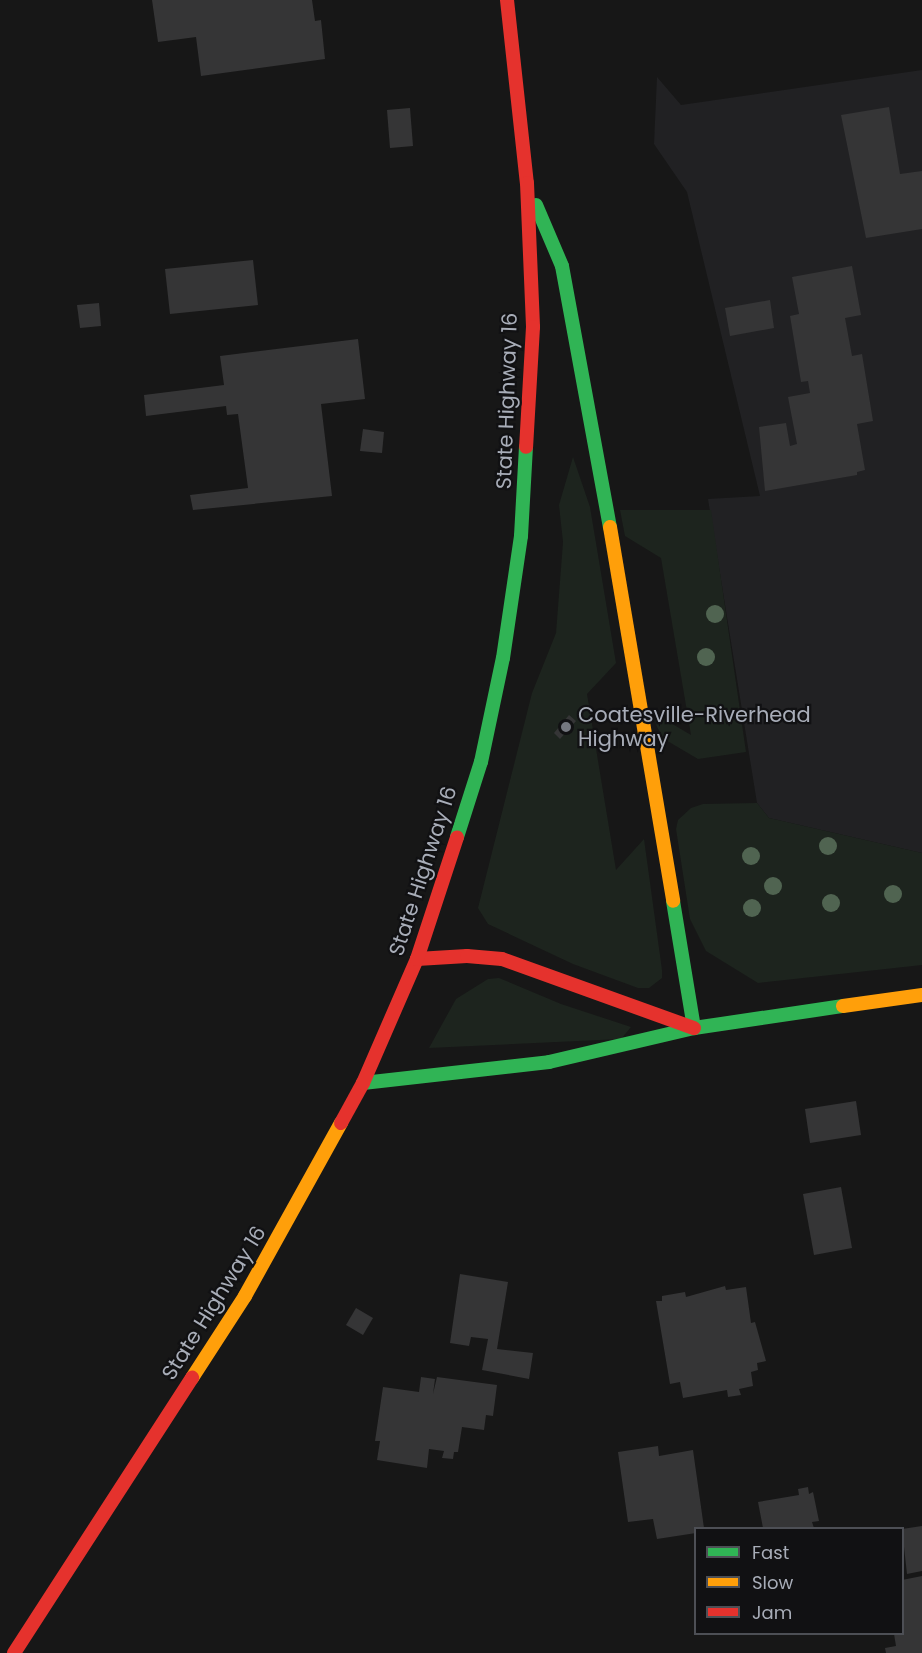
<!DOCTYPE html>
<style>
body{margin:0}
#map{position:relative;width:922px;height:1653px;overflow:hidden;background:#171717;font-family:Poppins,sans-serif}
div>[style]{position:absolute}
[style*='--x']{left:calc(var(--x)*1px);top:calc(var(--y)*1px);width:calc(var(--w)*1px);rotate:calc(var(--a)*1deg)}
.built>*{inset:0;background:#212123}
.green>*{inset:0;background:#1d241e}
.building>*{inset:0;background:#353536}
.fast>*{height:14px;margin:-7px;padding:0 7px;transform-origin:7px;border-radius:7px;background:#30b455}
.slow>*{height:14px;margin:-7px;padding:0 7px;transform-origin:7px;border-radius:7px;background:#ff9f0a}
.jam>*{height:14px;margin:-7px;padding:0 7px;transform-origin:7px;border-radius:7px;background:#e5322d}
.trees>*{width:18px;height:18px;margin:-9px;border-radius:50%;background:#506451}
.dots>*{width:16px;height:16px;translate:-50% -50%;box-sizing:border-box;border:3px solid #111113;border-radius:50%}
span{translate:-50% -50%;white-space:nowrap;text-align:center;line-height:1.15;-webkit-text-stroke:4.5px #111113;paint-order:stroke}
.street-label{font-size:21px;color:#a8adb8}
.poi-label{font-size:21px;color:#a8adb8}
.left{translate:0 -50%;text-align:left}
.legend{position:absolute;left:694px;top:1527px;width:210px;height:108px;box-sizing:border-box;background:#111113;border:2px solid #4d4f55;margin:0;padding:8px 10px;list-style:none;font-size:18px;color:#a8adb8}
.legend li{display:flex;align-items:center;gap:12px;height:30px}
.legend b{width:30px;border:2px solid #4d4f55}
</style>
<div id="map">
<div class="built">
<i style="clip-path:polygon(922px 70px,922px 853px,769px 818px,757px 803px,708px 499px,760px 496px,687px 192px,654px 144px,657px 77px,681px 105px)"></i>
</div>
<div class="green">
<i style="clip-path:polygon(573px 457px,590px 507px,616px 663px,587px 694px,616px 870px,644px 839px,662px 970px,662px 978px,649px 988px,638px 988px,573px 964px,488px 924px,478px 908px,532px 693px,556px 633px,563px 542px,559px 505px)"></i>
<i style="clip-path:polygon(620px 510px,711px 510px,746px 752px,698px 759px,664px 739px,657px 727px,652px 712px,691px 735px,661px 558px,625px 536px)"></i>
<i style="clip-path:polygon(757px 803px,769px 818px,922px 853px,922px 965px,758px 983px,706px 951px,690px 919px,676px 829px,678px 820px,691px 808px,703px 804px)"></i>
<i style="clip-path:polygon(499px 978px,561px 1004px,631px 1027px,621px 1039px,429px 1048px,456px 999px,488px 979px)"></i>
</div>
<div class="building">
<i style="clip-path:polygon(152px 0,312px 0,315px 21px,321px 20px,325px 59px,201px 76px,196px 37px,158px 42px)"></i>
<i style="clip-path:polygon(889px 107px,900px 174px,922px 171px,922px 229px,866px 238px,841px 115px)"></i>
<i style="clip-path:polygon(410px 108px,413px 146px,390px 148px,387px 110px)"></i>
<i style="clip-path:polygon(253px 260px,258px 305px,170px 314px,165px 269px)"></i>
<i style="clip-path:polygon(852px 266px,861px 315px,845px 318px,852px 356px,862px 354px,873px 421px,857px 424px,865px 470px,857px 472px,857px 475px,765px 491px,759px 427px,786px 423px,790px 446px,797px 444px,788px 397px,810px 393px,808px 381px,801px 382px,790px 316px,799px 314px,792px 277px)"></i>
<i style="clip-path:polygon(770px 300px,774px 328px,730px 336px,725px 308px)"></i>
<i style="clip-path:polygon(99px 303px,101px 326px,80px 328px,77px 305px)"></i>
<i style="clip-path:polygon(358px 339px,365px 399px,321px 404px,332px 496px,193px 510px,190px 495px,248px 488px,238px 414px,227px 415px,226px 406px,146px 416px,144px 395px,224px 385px,220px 356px)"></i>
<i style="clip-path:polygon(363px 429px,384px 432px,382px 453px,360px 451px)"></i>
<i style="clip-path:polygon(569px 715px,576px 721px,560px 739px,554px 733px)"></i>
<i style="clip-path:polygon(856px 1101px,861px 1135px,810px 1143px,805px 1109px)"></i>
<i style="clip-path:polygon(841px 1187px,852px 1248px,814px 1255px,803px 1194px)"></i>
<i style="clip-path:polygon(460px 1274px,508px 1282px,497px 1349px,533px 1353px,529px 1379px,482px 1370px,488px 1339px,471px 1337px,469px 1346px,450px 1343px)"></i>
<i style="clip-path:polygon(725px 1286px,726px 1290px,746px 1287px,751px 1323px,755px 1322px,766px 1361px,757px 1363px,758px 1370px,751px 1372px,753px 1386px,739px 1389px,741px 1395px,728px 1397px,727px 1390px,683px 1398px,680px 1382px,670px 1384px,656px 1301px,662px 1301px,662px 1296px,685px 1292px,686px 1297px)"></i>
<i style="clip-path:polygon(356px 1308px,373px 1318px,363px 1335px,346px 1325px)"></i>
<i style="clip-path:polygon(421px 1377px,435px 1379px,433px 1394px,437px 1377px,497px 1385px,493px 1416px,486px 1415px,484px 1430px,462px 1427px,458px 1452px,454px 1452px,453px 1459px,442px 1458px,444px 1451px,429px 1449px,427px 1468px,377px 1460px,380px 1441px,375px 1441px,383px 1387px,419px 1392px)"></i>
<i style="clip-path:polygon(658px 1446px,659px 1456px,693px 1450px,704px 1528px,696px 1528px,696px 1533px,657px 1539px,653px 1519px,628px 1522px,618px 1452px)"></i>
<i style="clip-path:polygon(808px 1487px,809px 1494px,813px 1492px,819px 1521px,812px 1522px,814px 1528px,763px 1528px,758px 1502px,799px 1495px,798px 1489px)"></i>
<i style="clip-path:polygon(922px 1526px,922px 1571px,907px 1574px,902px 1529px)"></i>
<i style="clip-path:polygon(922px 1576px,922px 1653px,886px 1653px,885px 1648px,896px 1646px,894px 1634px,902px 1634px,902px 1580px)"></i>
</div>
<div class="fast">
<i style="--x:536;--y:205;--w:66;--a:66.9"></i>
<i style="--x:562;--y:266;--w:265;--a:79.6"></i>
<i style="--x:457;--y:837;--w:79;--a:-72.3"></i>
<i style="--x:481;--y:762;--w:106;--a:-78.1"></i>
<i style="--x:503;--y:658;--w:123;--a:-81.6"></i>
<i style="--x:521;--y:536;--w:89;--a:-86.8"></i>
<i style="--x:673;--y:901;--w:129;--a:80.6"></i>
<i style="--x:363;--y:1083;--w:187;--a:-6.4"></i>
<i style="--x:549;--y:1062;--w:149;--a:-13.2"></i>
<i style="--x:694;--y:1028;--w:151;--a:-8.4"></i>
</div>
<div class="slow">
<i style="--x:610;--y:527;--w:379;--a:80.4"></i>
<i style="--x:843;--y:1006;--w:80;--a:-7.9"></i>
<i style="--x:192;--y:1378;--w:98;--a:-57.1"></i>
<i style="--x:245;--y:1296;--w:198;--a:-61"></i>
</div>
<div class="jam">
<i style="--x:507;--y:0;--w:184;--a:83.8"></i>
<i style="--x:527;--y:183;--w:144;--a:87.6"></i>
<i style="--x:533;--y:327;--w:120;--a:93.3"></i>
<i style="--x:417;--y:959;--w:50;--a:-3.4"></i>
<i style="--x:467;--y:956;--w:35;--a:5"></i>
<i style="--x:502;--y:959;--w:204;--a:19.8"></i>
<i style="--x:341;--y:1123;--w:46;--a:-61.2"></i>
<i style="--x:363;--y:1083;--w:135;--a:-66.5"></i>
<i style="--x:417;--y:959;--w:128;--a:-71.8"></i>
<i style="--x:14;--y:1653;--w:328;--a:-57.1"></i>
</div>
<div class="trees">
<i style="left:715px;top:614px"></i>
<i style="left:706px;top:657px"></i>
<i style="left:828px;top:846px"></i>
<i style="left:751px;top:856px"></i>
<i style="left:773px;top:886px"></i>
<i style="left:893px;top:894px"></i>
<i style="left:831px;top:903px"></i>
<i style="left:752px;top:908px"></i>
</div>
<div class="dots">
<i style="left:566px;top:727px;background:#757880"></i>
</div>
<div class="street-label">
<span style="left:507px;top:401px;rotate:-88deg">State Highway 16</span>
<span style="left:423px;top:871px;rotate:-72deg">State Highway 16</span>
<span style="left:214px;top:1303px;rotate:-58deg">State Highway 16</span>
</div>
<div class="poi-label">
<span class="left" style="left:578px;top:727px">Coatesville-Riverhead<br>Highway</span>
</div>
<ul class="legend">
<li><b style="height:8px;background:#30b455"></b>Fast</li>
<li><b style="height:8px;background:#ff9f0a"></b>Slow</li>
<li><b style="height:8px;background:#e5322d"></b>Jam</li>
</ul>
</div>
